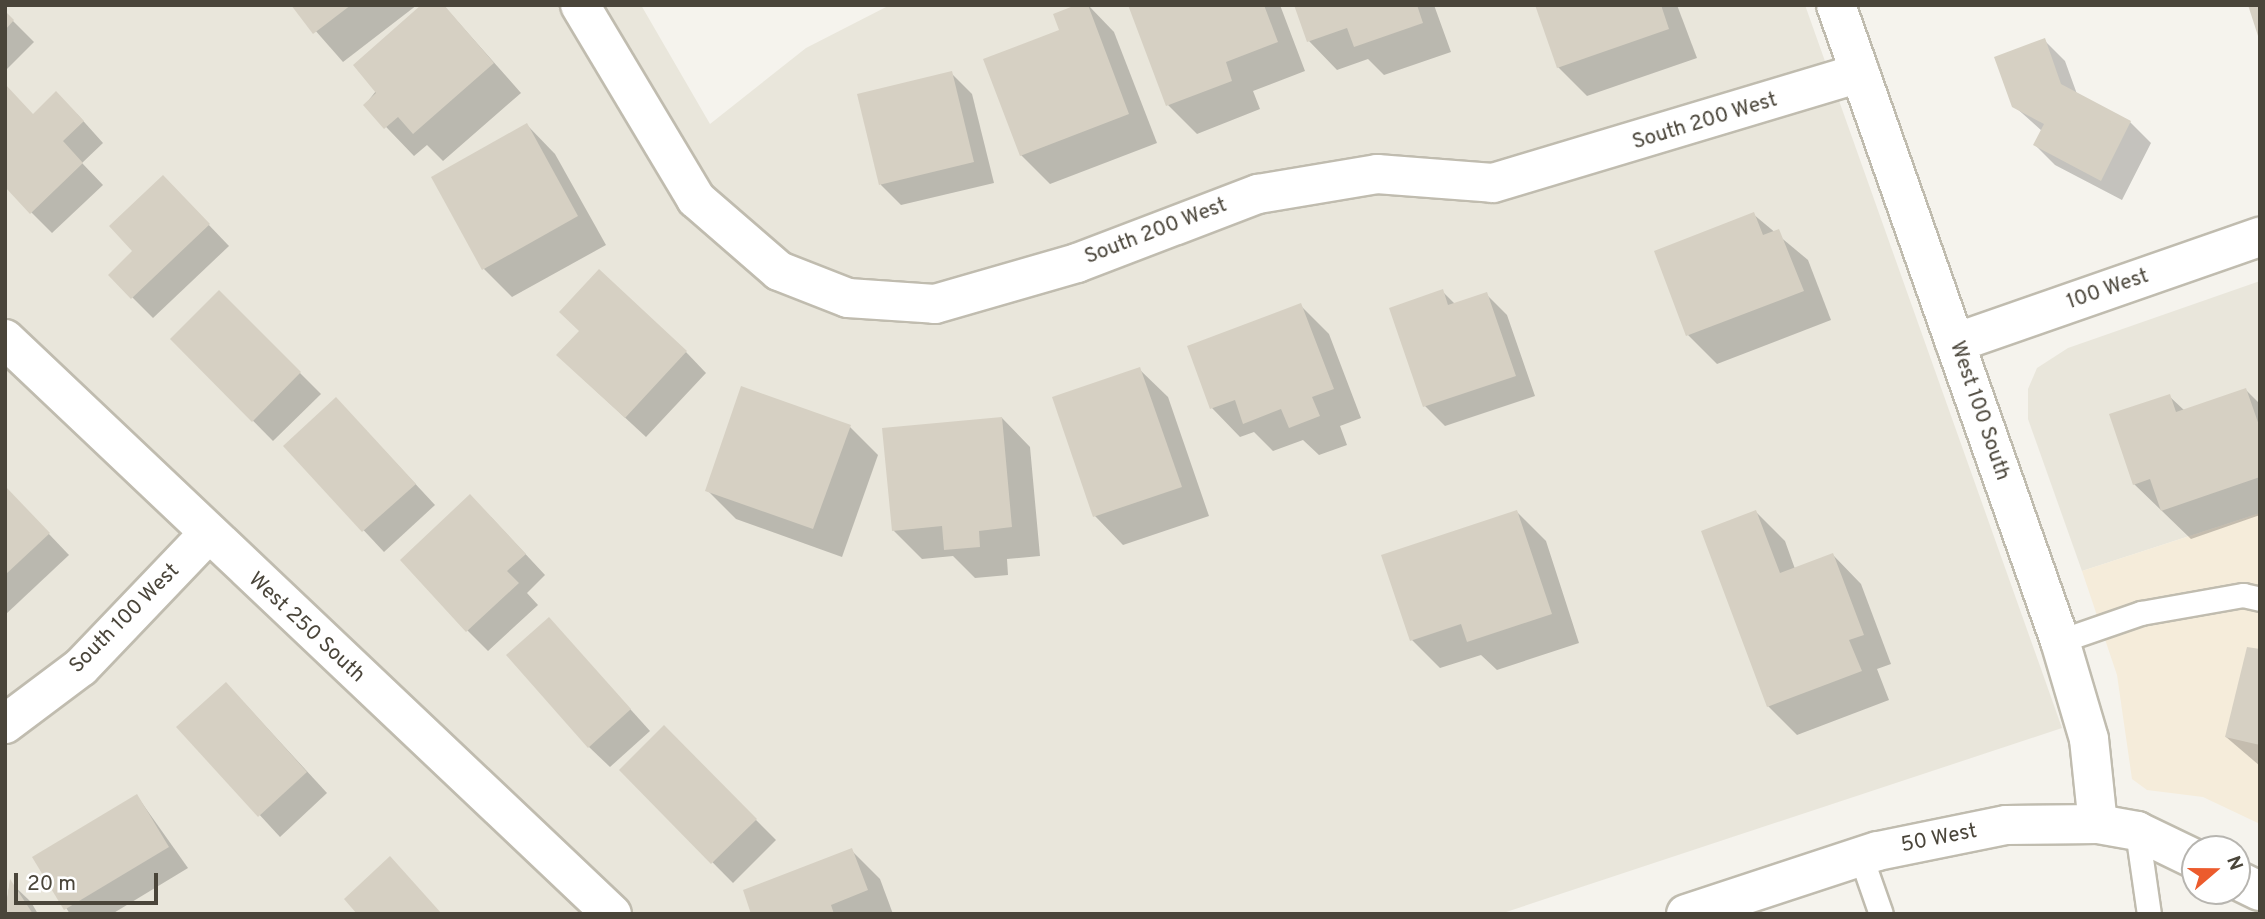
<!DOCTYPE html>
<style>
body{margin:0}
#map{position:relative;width:2265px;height:919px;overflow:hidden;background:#f5f3ed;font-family:Overpass,sans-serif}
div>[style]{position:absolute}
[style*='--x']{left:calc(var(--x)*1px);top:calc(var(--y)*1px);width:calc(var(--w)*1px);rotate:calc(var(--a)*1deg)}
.residential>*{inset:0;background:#e9e6db}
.commercial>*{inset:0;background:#f5ecda}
.shadow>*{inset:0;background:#0003}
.building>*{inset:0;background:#d6d0c3}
.roads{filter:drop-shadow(2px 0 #c0bcaf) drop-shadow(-2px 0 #c0bcaf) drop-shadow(0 2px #c0bcaf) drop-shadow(0 -2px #c0bcaf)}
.service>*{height:23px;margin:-11.5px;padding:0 11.5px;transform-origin:11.5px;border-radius:11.5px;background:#fff}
.minor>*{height:38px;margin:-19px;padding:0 19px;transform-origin:19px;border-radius:19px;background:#fff}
.tertiary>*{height:38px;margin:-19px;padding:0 19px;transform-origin:19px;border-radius:19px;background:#fff}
span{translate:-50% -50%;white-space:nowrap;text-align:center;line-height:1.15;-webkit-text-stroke:5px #fff;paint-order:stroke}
.street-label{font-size:21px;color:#4a453a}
.frame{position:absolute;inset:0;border:7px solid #4a453a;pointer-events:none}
.north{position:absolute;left:2181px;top:835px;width:70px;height:70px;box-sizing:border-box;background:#fff;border:2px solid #b7b5b0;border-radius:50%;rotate:70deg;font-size:19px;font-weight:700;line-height:28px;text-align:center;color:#4a453a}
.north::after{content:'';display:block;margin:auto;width:24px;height:32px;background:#ec5b2d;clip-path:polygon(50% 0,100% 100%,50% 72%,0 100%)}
.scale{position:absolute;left:14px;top:873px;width:144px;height:32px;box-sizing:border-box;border:4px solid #4a453a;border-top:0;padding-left:9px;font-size:21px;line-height:24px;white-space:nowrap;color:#4a453a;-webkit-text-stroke:5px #fff;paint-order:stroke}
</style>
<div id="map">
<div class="residential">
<i style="clip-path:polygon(5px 5px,641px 5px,710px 124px,806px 48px,890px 5px,1805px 5px,2062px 728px,1500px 914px,5px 914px)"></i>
<i style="clip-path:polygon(2260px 281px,2260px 513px,2082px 571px,2028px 419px,2028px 389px,2037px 368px,2068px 348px)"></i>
</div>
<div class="commercial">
<i style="clip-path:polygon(2260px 513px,2260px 824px,2203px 797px,2147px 790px,2132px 779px,2117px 675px,2082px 571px)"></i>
</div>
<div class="shadow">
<i style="clip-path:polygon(293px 5px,417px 5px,343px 62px)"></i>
<i style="clip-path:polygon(443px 5px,521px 93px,443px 161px,427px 145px,414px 156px,365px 105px)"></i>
<i style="clip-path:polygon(1088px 5px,1114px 32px,1157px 143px,1050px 184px,1021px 155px,1062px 31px)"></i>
<i style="clip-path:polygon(1130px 5px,1280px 5px,1305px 71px,1253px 91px,1260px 109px,1197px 134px,1168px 105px)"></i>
<i style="clip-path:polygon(1296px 5px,1434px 5px,1451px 52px,1384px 75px,1368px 59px,1337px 70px,1309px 41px)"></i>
<i style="clip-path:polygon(1537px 5px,1677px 5px,1697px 58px,1587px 96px,1558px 67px)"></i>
<i style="clip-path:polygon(5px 13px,34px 42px,5px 71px)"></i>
<i style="clip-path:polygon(2044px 40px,2065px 61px,2077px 94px,2130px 122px,2151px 143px,2122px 200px,2055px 165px,2035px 145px,2042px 131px,2014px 106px)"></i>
<i style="clip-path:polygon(951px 73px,972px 94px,994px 183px,901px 205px,881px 185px,859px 96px)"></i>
<i style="clip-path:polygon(77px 114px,103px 143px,82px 163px,103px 185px,52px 233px,31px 212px,33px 116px)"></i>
<i style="clip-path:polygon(527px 125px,555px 154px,606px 245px,512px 297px,484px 269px)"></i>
<i style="clip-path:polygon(183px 198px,229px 246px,153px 318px,110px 275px)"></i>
<i style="clip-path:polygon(1753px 214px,1808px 260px,1831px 320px,1717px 364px,1688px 335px)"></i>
<i style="clip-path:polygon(1442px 291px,1455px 304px,1486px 294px,1507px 315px,1535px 396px,1445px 426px,1425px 406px)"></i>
<i style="clip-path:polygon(219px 292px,321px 394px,273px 441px,172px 339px)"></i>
<i style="clip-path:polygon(1300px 305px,1329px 334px,1361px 418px,1340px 426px,1347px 445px,1319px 455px,1303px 440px,1273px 451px,1254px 432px,1240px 437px,1212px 408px,1189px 347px)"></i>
<i style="clip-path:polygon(686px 352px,706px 373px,646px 437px,579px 375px)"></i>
<i style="clip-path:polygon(1139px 369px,1168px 397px,1209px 516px,1123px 545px,1095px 516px)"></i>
<i style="clip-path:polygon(2246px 390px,2260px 404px,2260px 515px,2191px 539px,2134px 484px,2169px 396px,2185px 411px)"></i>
<i style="clip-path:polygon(1002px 418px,1030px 447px,1040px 556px,1007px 559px,1008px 575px,975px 578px,953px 556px,922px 559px,893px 530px)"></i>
<i style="clip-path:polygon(356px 420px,435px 505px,384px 552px,285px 446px)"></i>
<i style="clip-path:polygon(850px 427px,878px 455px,842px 557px,736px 519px,707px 490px)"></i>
<i style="clip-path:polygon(5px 488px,69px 555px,5px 615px)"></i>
<i style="clip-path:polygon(1517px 512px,1546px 541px,1579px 643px,1497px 670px,1481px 655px,1440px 668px,1412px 640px)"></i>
<i style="clip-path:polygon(1756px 512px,1785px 541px,1795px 569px,1833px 555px,1861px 584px,1891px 664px,1877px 669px,1889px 700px,1797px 735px,1768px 706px)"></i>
<i style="clip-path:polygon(491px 517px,545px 575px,527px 593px,538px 605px,488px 651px,467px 630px)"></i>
<i style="clip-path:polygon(549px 619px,650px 731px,610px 767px,589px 747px)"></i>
<i style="clip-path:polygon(2260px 651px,2260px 766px,2226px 737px)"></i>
<i style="clip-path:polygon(246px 705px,327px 793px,280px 837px,179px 727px)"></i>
<i style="clip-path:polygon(664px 727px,776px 840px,733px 883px,621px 770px)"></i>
<i style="clip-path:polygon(137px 796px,188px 868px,112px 914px,70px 914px,34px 858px)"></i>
<i style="clip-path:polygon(851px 850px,880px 879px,893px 914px,753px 914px)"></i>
<i style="clip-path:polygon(10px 882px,31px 902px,38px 914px,5px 914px)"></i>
</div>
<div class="building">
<i style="clip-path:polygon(291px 5px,351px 5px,313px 34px)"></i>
<i style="clip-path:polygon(421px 5px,444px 5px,494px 63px,413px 134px,398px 117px,384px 129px,363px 105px,376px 93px,353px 65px)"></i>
<i style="clip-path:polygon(1076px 5px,1088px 5px,1129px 114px,1020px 156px,983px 59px,1059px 30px,1053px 14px)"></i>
<i style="clip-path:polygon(1128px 5px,1264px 5px,1278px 42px,1226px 62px,1232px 81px,1166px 106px)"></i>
<i style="clip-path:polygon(1294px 5px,1417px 5px,1423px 23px,1354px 47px,1347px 28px,1307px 42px)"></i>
<i style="clip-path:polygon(1535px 5px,1661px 5px,1669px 29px,1557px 68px)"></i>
<i style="clip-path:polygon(2248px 5px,2260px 5px,2260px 38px,2259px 39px)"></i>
<i style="clip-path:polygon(5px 11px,14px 20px,5px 30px)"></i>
<i style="clip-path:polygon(2045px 38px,2061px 84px,2131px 121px,2101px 181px,2033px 145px,2044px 124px,2012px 107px,1994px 57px)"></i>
<i style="clip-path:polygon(952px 71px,974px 162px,879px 185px,857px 94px)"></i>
<i style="clip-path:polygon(5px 84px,33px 114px,56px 91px,84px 121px,63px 141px,83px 163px,30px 214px,5px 187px)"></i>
<i style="clip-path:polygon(527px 123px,578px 216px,482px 270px,431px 177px)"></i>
<i style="clip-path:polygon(163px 175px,210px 224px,131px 299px,108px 275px,132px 251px,109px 226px)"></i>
<i style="clip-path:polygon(1754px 212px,1763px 235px,1779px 229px,1804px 291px,1686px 336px,1654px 251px)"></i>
<i style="clip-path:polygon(599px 269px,687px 351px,625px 418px,556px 355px,579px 331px,559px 312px)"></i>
<i style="clip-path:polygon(1443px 289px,1448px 305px,1487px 292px,1516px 376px,1423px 407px,1389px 308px)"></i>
<i style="clip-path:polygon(219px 290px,301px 372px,252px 422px,170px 339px)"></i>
<i style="clip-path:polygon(1301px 303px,1334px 389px,1312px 397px,1320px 416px,1289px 428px,1281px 409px,1243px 424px,1235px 400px,1210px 409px,1187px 346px)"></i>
<i style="clip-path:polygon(1140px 367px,1182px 487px,1093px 517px,1052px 397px)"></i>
<i style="clip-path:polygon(741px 386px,851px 425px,813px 529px,705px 491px)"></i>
<i style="clip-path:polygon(2246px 388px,2260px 428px,2260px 477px,2161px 511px,2150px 479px,2133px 485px,2109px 414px,2170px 394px,2176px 412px)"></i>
<i style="clip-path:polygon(336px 397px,416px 484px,362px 532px,283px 446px)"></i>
<i style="clip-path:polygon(1002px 417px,1012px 527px,979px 531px,980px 547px,944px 550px,942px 526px,892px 531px,882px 428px)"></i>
<i style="clip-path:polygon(5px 486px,50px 533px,5px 575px)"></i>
<i style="clip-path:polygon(470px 494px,526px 554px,507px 571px,519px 583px,466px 632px,400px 560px)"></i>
<i style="clip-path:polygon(1517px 510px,1552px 614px,1467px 642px,1461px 624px,1410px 641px,1381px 555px)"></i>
<i style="clip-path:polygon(1756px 510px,1780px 573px,1833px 553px,1864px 635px,1849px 640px,1862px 671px,1767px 707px,1701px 531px)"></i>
<i style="clip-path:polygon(549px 617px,631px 709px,588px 748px,506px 655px)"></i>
<i style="clip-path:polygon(2247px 647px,2260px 649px,2260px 745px,2225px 737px)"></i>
<i style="clip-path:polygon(226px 682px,307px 772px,258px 817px,176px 727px)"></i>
<i style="clip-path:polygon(664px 725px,757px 819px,711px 864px,619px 770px)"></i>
<i style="clip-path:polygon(137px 794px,169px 847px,64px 910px,32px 857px)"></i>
<i style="clip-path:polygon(852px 848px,868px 890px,831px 905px,834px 914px,751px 914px,743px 890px)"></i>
<i style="clip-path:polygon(390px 856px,442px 914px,357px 914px,344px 899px)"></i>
<i style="clip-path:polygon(10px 879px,33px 914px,5px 914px)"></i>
</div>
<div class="roads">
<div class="service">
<i style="--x:2060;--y:641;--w:86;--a:-19.1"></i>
<i style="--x:2141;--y:613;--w:104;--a:-10"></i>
<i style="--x:2243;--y:595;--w:17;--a:13"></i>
<i style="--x:2137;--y:831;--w:84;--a:81.8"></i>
<i style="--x:1861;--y:857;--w:60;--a:70.7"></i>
</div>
<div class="minor">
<i style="--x:580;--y:5;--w:226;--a:59.1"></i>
<i style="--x:696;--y:199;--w:110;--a:40.9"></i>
<i style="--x:779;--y:271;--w:74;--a:21.4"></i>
<i style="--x:848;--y:298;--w:87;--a:3.9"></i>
<i style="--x:935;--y:304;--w:148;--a:-16.1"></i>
<i style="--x:1077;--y:263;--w:194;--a:-20.9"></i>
<i style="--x:1258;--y:194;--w:121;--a:-9.5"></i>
<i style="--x:1377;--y:174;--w:116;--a:4.4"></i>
<i style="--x:1493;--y:183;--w:383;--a:-16.7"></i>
<i style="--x:1836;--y:5;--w:674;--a:70.6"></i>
<i style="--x:2060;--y:641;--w:102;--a:73.5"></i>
<i style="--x:2089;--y:739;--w:85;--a:84"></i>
<i style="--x:5;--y:339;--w:836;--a:43.45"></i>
<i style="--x:1955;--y:343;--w:323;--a:-19.2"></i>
<i style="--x:5;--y:724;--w:95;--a:-36.9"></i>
<i style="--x:81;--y:667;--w:182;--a:-46.3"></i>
</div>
<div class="tertiary">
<i style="--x:2237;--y:880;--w:25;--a:26"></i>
<i style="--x:1686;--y:914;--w:202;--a:-18.2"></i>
<i style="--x:1878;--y:851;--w:131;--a:-11.5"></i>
<i style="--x:2006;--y:825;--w:92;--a:-0.6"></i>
<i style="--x:2098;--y:824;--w:40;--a:10"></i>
<i style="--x:2137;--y:831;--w:64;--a:25.8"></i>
</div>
</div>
<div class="street-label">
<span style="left:1705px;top:122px;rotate:-17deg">South 200 West</span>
<span style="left:1156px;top:232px;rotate:-21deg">South 200 West</span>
<span style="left:2108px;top:290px;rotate:-19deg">100 West</span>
<span style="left:1979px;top:411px;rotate:71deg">West 100 South</span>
<span style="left:125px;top:619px;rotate:-45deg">South 100 West</span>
<span style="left:306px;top:628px;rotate:43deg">West 250 South</span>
<span style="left:1939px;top:839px;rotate:-11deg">50 West</span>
</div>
<div class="frame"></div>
<div class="north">N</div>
<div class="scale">20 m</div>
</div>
